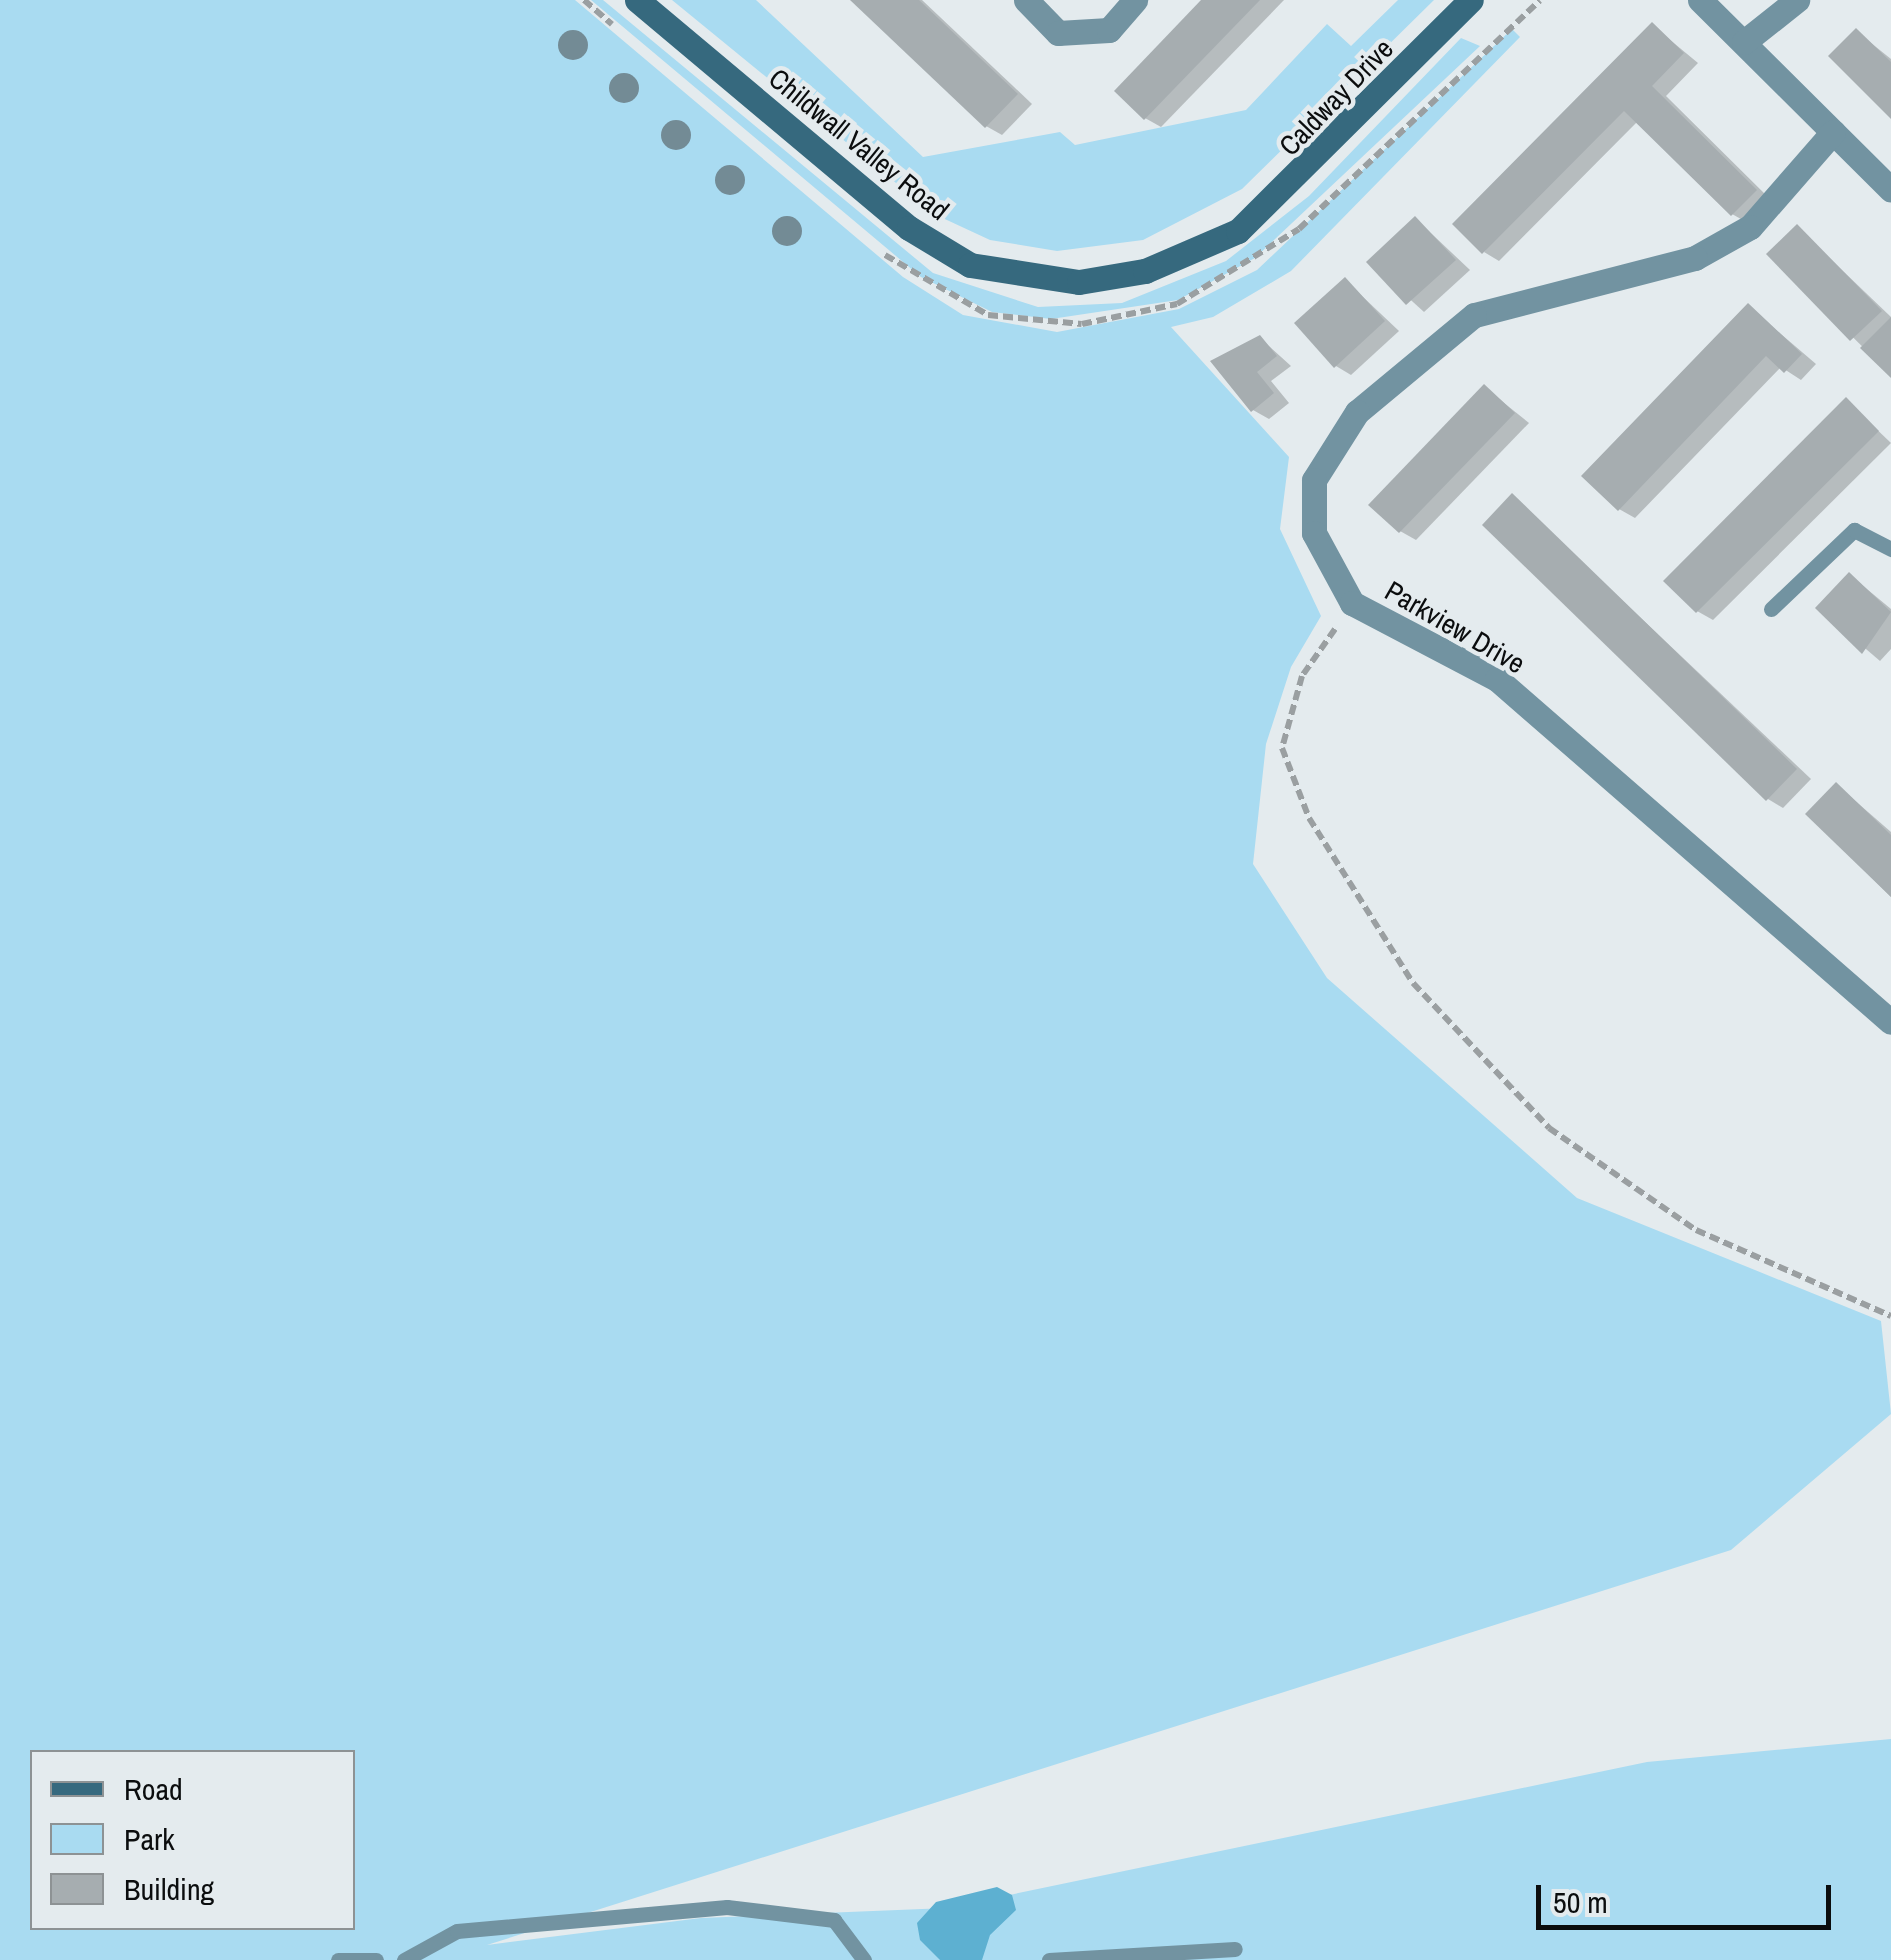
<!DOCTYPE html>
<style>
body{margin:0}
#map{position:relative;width:1891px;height:1960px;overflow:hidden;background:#e4ebee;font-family:"Archivo Narrow",sans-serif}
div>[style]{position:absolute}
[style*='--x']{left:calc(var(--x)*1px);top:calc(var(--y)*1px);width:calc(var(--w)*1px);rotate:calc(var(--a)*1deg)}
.green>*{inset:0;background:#a9dbf1}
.water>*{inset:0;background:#5db0d1}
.shadow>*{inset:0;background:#0003}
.building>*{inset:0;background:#a6adb0}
.path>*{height:6px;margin-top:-3px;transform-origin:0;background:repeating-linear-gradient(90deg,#9a9fa1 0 10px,transparent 0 15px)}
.service>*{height:15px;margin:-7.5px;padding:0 7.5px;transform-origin:7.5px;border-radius:7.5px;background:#7293a1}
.minor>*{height:25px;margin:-12.5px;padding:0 12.5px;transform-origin:12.5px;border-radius:12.5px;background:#7293a1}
.secondary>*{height:25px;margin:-12.5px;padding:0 12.5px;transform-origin:12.5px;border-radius:12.5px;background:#36697e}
.trees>*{width:30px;height:30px;margin:-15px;border-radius:50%;background:#738b95}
span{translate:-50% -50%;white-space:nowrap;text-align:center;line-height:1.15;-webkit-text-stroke:9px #e4ebee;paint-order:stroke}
.street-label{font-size:28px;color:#0b0d0e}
.legend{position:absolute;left:30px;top:1750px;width:325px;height:180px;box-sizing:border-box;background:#e4ebee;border:2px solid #8d9294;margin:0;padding:12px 18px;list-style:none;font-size:30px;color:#0b0d0e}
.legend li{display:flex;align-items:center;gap:20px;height:50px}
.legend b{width:50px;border:2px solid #8d9294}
.scale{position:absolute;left:1536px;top:1885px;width:295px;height:45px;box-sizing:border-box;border:5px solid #0b0d0e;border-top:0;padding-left:12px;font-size:30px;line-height:35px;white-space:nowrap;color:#0b0d0e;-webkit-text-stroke:8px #e4ebee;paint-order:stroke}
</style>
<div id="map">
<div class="green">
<i style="clip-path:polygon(evenodd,0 0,575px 0,903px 277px,963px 315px,1057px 332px,1179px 309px,1257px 270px,1512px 29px,1520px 37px,1291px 271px,1213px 317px,1171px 327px,1289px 457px,1280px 529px,1321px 616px,1291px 667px,1266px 744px,1253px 864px,1327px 978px,1577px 1198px,1881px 1321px,1891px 1414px,1731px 1550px,487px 1945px,701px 1918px,947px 1908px,1647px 1762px,1891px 1739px,1891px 1960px,0 1960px,0 0,32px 1752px,352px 1752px,352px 1928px,32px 1928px,32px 1752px)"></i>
<i style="clip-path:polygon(591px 0,603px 0,933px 273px,1038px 307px,1122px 303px,1226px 261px,1309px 196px,1461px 38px,1480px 46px,1255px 258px,1178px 300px,1051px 319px,992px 312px,921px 277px)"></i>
<i style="clip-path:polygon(672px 0,756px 0,923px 157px,1060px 132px,1075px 145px,1246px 110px,1327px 24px,1351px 46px,1398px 0,1434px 0,1242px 189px,1143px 240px,1057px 251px,990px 240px,934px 214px)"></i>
</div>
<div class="water">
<i style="clip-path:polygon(997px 1887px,1012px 1895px,1016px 1910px,990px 1935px,982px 1960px,940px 1960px,920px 1940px,917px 1923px,936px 1902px)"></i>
</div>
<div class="shadow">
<i style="clip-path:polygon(853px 0,922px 0,1032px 104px,1002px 135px,986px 126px)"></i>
<i style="clip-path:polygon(1204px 0,1284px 0,1161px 127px,1145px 118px)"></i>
<i style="clip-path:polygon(1652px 25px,1698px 63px,1666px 96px,1771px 200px,1748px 223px,1732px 214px,1638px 121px,1499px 261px,1484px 252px)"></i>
<i style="clip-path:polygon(1856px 31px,1891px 59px,1891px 115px)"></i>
<i style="clip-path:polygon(1416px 219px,1470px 270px,1424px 312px,1369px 262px)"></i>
<i style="clip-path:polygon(1797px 227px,1891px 317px,1891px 375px,1769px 254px)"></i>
<i style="clip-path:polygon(1345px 280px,1399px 331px,1351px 375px,1336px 366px)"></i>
<i style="clip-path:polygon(1748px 306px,1816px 364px,1801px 380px,1781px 367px,1635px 518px,1619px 509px)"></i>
<i style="clip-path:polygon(1260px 338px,1291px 366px,1271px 381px,1289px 403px,1269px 419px,1253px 410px)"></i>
<i style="clip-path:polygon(1484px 387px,1529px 423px,1416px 540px,1400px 531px)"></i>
<i style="clip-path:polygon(1846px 400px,1891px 443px,1713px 620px,1697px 611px)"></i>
<i style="clip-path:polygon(1513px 497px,1811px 779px,1783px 808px,1768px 799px)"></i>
<i style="clip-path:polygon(1850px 575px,1891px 609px,1891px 649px,1880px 661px,1818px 608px)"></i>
<i style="clip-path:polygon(1837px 785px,1891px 832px,1891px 897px,1808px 814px)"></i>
</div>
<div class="building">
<i style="clip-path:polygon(850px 0,919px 0,1018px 94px,985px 128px)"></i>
<i style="clip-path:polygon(1201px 0,1260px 0,1144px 120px,1114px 91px)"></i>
<i style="clip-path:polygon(1652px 22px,1684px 53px,1652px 86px,1757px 190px,1731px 216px,1624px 111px,1482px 254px,1452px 224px)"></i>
<i style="clip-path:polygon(1856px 28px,1891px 62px,1891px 119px,1828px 56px)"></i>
<i style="clip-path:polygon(1415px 216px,1456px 260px,1406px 305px,1366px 262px)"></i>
<i style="clip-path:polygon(1797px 224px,1882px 311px,1850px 341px,1766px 254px)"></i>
<i style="clip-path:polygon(1345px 277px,1385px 321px,1334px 368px,1294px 323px)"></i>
<i style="clip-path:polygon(1748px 303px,1802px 354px,1784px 373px,1766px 356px,1618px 511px,1581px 476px)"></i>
<i style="clip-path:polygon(1891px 317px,1891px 378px,1860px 348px)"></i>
<i style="clip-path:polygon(1260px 335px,1277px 356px,1257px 372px,1274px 393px,1251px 412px,1210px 361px)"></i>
<i style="clip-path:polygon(1484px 384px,1515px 413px,1399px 533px,1368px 505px)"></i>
<i style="clip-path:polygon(1846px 397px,1879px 431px,1696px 613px,1663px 581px)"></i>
<i style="clip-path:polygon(1512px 493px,1797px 769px,1766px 801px,1482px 525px)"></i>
<i style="clip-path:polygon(1849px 572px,1891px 612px,1862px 654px,1815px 608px)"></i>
<i style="clip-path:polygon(1836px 782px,1891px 835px,1891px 897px,1805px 814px)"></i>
</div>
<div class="path">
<i style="--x:584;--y:0;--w:37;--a:41"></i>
<i style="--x:885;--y:255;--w:119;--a:30.2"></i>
<i style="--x:988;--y:315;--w:94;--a:5.5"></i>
<i style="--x:1082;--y:324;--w:97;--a:-11.9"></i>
<i style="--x:1177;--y:304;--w:143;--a:-31.6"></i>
<i style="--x:1299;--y:229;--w:332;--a:-43.5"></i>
<i style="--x:1335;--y:629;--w:57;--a:125.1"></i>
<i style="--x:1302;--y:676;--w:75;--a:105.5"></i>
<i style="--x:1282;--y:748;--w:75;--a:68.9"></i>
<i style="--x:1309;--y:818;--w:195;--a:57.8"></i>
<i style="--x:1413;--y:983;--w:199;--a:46.8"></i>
<i style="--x:1549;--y:1128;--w:179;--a:34.8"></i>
<i style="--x:1696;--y:1230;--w:213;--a:23.8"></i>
</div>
<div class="service">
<i style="--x:1771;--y:609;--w:115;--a:-43.6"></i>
<i style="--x:1854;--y:530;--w:42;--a:27.2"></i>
<i style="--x:338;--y:1960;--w:38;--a:0"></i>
<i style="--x:404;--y:1960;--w:60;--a:-28.7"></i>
<i style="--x:457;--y:1931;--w:271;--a:-5.1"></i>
<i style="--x:727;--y:1907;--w:108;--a:6.9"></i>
<i style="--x:834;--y:1920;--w:50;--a:53.1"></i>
<i style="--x:1049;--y:1960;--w:186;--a:-3.4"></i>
</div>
<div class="minor">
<i style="--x:1026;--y:0;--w:46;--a:45.9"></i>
<i style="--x:1058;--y:33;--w:51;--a:-3.4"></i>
<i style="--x:1109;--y:30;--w:40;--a:-49"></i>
<i style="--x:1700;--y:0;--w:269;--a:44.8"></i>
<i style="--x:1744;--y:42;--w:68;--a:-38.4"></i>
<i style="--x:1833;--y:132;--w:126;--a:131.1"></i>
<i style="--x:1750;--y:227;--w:63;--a:150.6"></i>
<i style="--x:1695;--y:258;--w:228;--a:165.5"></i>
<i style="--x:1474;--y:315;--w:152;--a:140.3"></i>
<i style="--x:1357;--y:412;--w:80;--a:122.3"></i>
<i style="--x:1314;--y:480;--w:53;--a:90"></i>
<i style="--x:1314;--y:533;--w:80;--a:61.5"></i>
<i style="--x:1352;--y:603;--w:164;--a:27.7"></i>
<i style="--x:1497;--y:679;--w:522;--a:41.04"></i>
</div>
<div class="secondary">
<i style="--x:637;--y:0;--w:355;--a:40"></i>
<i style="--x:909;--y:228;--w:71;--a:31.2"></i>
<i style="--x:970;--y:265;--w:110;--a:8.9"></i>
<i style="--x:1079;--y:282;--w:67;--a:-9.5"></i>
<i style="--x:1145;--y:271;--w:101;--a:-23.3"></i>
<i style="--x:1238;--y:231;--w:328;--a:-44.8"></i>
</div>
<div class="trees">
<i style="left:573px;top:45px"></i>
<i style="left:624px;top:88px"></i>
<i style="left:676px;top:135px"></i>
<i style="left:730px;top:180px"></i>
<i style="left:787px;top:231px"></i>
</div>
<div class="street-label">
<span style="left:1336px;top:97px;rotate:-46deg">Caldway Drive</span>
<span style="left:859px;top:144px;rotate:39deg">Childwall Valley Road</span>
<span style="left:1455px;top:627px;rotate:30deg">Parkview Drive</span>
</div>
<ul class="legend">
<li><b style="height:12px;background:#36697e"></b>Road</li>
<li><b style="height:28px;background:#a9dbf1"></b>Park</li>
<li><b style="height:28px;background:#a6adb0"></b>Building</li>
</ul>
<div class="scale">50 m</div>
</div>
